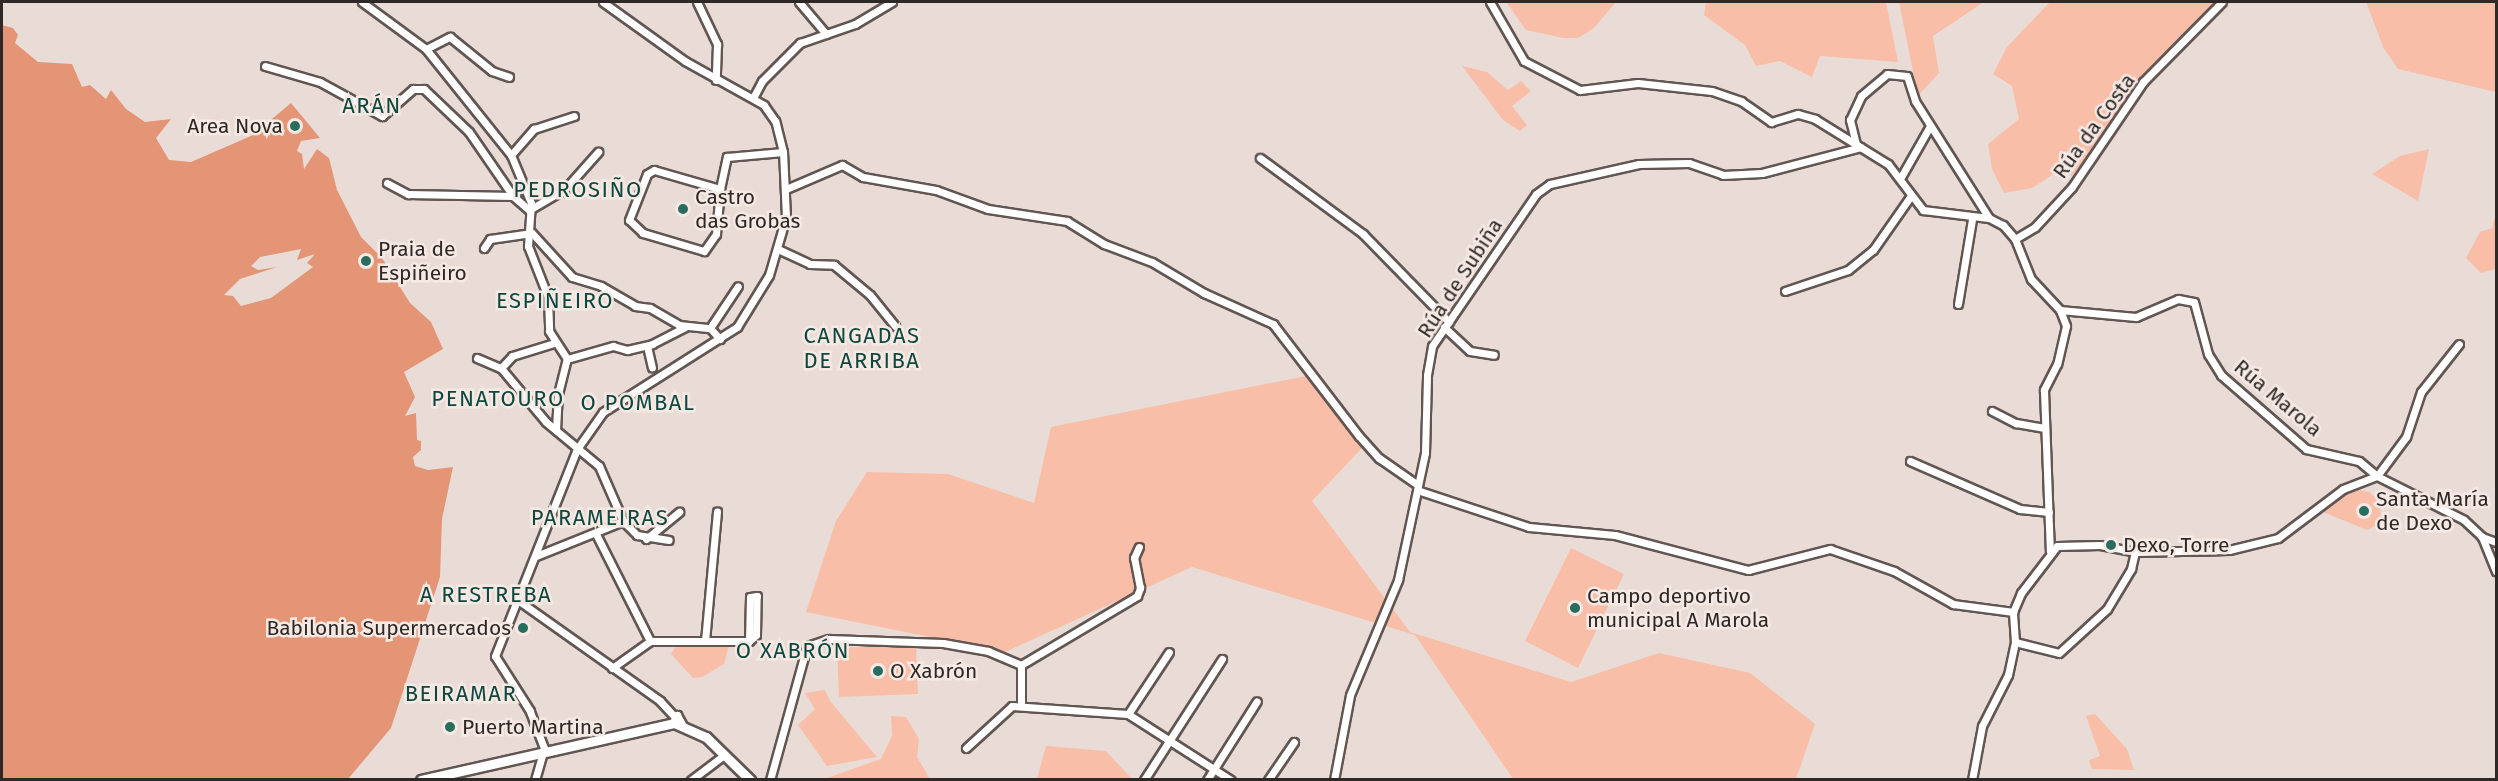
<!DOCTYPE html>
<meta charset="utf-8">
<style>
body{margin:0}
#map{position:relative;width:2498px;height:781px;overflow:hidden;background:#e9dcd7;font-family:"Fira Sans",sans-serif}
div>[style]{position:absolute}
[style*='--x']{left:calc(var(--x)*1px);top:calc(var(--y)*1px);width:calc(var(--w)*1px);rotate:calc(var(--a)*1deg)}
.green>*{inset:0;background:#f9bea7}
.water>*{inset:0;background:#e49575}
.roads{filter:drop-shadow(2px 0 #615652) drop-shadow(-2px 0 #615652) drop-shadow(0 2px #615652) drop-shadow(0 -2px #615652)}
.minor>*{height:7px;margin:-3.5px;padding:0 3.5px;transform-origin:3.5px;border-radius:3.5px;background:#fff}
.secondary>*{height:9px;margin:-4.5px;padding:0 4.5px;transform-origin:4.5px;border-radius:4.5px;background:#fff}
.dots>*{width:16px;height:16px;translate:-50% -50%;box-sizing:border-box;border:3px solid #f6e9e4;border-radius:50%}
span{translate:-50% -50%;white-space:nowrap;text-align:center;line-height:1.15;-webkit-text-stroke:5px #f6e9e4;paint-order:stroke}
.poi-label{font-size:21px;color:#2e2927}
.right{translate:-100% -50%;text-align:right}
.left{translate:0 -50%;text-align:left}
.street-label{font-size:21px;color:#2e2927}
.neighbourhood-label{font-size:22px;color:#0f483e;letter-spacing:1.5px}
.frame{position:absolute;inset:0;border:3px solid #2e2927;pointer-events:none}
</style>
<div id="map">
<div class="green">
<i style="clip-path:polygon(1506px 2px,1616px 2px,1594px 28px,1578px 38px,1563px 38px,1526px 30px)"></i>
<i style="clip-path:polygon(1706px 2px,1886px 2px,1898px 62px,1820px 56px,1812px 77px,1780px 61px,1756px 66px,1745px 45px,1704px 15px)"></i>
<i style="clip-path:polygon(1899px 2px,1984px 2px,1933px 36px,1939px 73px,1918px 96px)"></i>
<i style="clip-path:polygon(2050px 2px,2215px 2px,2160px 59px,2072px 176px,2060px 170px,2032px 188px,2004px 193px,1992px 169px,1988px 144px,2019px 119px,2012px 86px,1993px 74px,2007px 47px)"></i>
<i style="clip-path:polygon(2366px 2px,2496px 2px,2496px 92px,2398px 69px,2383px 47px)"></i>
<i style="clip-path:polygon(1462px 66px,1487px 72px,1508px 90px,1521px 81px,1531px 91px,1512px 106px,1527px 125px,1520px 131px,1503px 120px)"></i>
<i style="clip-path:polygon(2429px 149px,2418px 201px,2372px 174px,2400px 156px)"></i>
<i style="clip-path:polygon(2496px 212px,2496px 269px,2481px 273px,2466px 258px,2480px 232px,2492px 228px)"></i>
<i style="clip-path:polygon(1311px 375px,1363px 447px,1312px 501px,1410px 632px,1571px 682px,1659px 653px,1750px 673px,1815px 724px,1796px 779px,1513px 779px,1415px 635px,1192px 567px,1005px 652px,806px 612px,836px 521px,867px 472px,948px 474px,1034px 503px,1051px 427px)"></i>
<i style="clip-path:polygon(2351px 489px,2370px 492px,2380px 504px,2381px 523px,2367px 530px,2323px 512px)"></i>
<i style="clip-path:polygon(1571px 548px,1624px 574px,1578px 668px,1525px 641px)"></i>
<i style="clip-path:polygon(729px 645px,724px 664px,702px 677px,693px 678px,671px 654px,676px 646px)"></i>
<i style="clip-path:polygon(916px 645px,918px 694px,839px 697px,837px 648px)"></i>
<i style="clip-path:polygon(825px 690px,830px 701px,877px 757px,827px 766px,798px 725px,815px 709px,805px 693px)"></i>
<i style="clip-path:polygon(2095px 714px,2127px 749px,2134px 770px,2092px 769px,2089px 760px,2100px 756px,2086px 716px)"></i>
<i style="clip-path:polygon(891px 716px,906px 717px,919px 739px,917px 757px,930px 779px,824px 779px,881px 759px,892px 736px)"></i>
<i style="clip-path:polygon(1046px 746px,1106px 751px,1132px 779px,1037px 779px)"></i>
</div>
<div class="water">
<i style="clip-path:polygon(evenodd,2px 25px,13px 28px,18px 35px,15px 43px,38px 62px,72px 64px,82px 87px,90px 85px,106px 99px,111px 90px,126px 109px,145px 122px,171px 119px,156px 138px,169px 160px,191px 162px,267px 129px,272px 119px,291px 103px,320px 138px,301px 141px,297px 151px,302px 154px,304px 169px,317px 149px,329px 158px,337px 190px,361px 237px,382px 258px,410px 303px,431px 322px,443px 349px,404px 372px,415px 397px,405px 416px,416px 413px,417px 440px,421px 441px,421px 450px,413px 457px,415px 466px,428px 470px,453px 467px,442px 519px,440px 577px,391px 728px,348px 779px,2px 779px,2px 25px,301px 249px,297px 260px,315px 254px,307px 263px,313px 267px,271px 298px,241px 306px,233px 296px,224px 295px,240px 279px,277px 267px,258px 270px,251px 266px,260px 257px,301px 249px)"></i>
</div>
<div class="roads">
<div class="minor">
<i style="--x:362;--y:2;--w:79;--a:36.3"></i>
<i style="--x:426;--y:49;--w:136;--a:51.3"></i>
<i style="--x:511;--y:155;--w:52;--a:67.4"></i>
<i style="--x:531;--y:203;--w:43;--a:94"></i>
<i style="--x:528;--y:246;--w:55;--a:68.6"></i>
<i style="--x:548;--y:297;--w:34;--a:88"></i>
<i style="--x:549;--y:331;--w:33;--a:57"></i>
<i style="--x:697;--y:2;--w:47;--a:64.5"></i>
<i style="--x:717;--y:44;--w:36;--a:92"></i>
<i style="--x:799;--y:2;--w:42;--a:49.8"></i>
<i style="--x:1490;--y:2;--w:68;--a:60"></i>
<i style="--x:1524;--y:61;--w:63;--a:27.4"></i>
<i style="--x:1580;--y:90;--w:58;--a:-6.9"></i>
<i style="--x:1638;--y:83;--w:74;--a:6.2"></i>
<i style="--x:1712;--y:91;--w:31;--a:19"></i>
<i style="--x:1741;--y:101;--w:37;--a:35"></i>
<i style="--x:1771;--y:122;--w:28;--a:-17"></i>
<i style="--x:1798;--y:114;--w:18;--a:16"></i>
<i style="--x:1815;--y:119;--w:86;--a:31.7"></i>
<i style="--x:1888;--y:164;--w:58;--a:52.7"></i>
<i style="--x:1923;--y:210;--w:66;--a:6.9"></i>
<i style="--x:1989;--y:218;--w:16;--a:27"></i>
<i style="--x:2003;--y:225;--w:18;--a:49"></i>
<i style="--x:2015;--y:239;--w:43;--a:68.2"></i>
<i style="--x:2031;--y:279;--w:42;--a:46.9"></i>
<i style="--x:2060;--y:310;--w:17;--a:69"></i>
<i style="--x:2066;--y:326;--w:39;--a:103"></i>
<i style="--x:2057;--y:364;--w:29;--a:117"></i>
<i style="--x:2044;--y:390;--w:161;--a:87.9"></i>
<i style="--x:426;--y:49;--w:27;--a:-27"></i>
<i style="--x:450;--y:37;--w:54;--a:39"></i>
<i style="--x:492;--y:71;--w:18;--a:19"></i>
<i style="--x:265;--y:66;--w:57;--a:16.2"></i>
<i style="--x:320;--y:82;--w:71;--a:28.7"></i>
<i style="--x:382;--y:116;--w:41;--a:-41.1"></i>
<i style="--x:413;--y:89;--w:11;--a:0"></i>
<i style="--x:424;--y:89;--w:62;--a:43.7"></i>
<i style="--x:469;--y:132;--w:78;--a:55.5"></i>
<i style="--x:753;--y:98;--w:19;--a:-62"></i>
<i style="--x:762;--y:81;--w:54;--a:-45"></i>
<i style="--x:800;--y:43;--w:58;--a:-19.1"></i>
<i style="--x:855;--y:24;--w:43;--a:-30.7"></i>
<i style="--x:1856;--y:144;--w:25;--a:-104"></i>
<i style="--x:1850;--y:120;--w:26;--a:-65"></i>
<i style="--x:1861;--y:96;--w:34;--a:-40"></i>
<i style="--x:1887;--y:74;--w:20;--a:6"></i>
<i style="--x:1907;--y:76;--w:26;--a:72"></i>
<i style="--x:1915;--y:101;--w:138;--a:57.7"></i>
<i style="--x:511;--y:155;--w:35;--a:-49"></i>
<i style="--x:534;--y:129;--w:42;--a:-18"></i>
<i style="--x:1260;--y:158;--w:128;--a:36.4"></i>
<i style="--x:1363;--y:234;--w:123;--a:45.7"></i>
<i style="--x:1901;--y:177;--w:59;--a:-60.4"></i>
<i style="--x:387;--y:183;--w:24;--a:28"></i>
<i style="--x:408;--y:194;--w:105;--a:1.1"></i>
<i style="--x:513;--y:196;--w:21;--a:41"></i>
<i style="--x:720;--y:189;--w:45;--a:95.1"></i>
<i style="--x:716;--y:234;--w:21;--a:125"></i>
<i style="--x:704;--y:251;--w:64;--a:-163.6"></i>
<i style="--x:643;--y:233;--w:19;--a:-137"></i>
<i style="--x:629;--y:220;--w:49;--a:-68.6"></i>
<i style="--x:647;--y:174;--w:8;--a:-30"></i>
<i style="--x:654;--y:170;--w:69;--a:16.1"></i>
<i style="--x:720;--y:189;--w:33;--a:-78"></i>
<i style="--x:727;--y:157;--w:56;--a:-5.1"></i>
<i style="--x:786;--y:189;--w:61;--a:-23.2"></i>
<i style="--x:842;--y:165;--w:24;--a:30"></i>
<i style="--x:863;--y:177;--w:74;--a:10.1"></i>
<i style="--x:936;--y:190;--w:55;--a:20.1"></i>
<i style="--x:988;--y:209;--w:80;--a:8.6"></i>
<i style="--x:1067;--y:221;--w:44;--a:31.9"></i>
<i style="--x:1104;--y:244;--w:51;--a:20.6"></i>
<i style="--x:1152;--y:262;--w:61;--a:30.8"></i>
<i style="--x:1204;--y:293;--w:76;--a:24.2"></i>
<i style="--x:1273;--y:324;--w:141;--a:52.5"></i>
<i style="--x:1359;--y:436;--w:30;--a:48"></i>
<i style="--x:1379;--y:458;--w:47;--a:34.7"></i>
<i style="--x:529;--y:210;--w:42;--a:-30.3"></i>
<i style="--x:565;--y:189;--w:50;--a:-48.3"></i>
<i style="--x:532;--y:233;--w:59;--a:47.7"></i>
<i style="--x:572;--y:277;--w:30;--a:17"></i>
<i style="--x:601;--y:286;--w:39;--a:30"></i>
<i style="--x:635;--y:306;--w:15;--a:8"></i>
<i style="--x:650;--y:308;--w:34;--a:30"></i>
<i style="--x:679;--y:325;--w:31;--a:6"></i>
<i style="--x:710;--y:328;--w:15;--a:48"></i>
<i style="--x:2015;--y:239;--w:23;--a:-31"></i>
<i style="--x:2035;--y:227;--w:54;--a:-47.2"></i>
<i style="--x:2072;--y:187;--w:127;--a:-55.9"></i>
<i style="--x:2143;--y:82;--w:112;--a:-45.4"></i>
<i style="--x:484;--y:248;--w:11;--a:-56"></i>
<i style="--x:490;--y:239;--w:42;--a:-8.1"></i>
<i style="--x:780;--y:250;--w:33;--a:25"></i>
<i style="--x:810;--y:264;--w:24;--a:2"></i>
<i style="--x:834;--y:265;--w:47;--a:39.8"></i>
<i style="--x:870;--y:295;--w:40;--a:51"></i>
<i style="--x:1785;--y:291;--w:66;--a:-18.4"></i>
<i style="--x:1848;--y:270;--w:32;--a:-39"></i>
<i style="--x:1873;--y:250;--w:65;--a:-55.1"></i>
<i style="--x:1958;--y:304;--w:86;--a:-80.6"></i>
<i style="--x:2060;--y:310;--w:76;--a:5.3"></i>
<i style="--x:2136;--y:317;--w:46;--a:-23.2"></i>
<i style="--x:2178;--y:299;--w:16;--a:11"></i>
<i style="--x:2194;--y:302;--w:54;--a:74.9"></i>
<i style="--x:2208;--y:354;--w:25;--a:58"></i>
<i style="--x:2221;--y:375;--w:113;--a:41"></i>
<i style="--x:2306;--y:449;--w:54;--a:12.8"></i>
<i style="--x:2359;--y:461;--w:23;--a:40"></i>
<i style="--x:2377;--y:476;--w:49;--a:-53.4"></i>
<i style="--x:2406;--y:437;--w:47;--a:-71.6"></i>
<i style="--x:2421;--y:392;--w:61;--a:-51.6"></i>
<i style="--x:1444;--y:327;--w:35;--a:43"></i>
<i style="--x:1470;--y:351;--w:24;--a:9"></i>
<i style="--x:710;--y:328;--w:50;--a:-56.3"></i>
<i style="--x:647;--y:346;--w:22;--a:77"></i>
<i style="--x:477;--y:358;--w:26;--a:23"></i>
<i style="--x:501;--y:368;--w:70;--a:50.2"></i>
<i style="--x:546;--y:422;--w:69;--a:39.7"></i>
<i style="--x:599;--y:466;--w:60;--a:66.4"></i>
<i style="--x:623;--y:521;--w:20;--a:45"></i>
<i style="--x:637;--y:535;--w:32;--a:9"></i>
<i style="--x:567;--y:359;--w:48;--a:-15.8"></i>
<i style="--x:613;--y:346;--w:15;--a:16"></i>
<i style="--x:627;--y:350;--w:26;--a:-13"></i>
<i style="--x:652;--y:344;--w:37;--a:-27"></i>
<i style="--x:501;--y:368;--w:16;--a:-47"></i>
<i style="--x:512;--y:356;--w:44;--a:-17.2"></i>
<i style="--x:1992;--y:411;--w:27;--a:27"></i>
<i style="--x:2016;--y:423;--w:29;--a:10"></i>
<i style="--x:556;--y:430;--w:36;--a:-87"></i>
<i style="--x:558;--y:394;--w:36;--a:-76"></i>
<i style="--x:1910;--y:461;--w:120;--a:23.6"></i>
<i style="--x:2020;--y:509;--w:29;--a:6"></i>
<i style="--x:1417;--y:490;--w:118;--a:18.3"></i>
<i style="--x:1529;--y:527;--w:86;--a:5.3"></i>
<i style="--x:1615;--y:535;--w:138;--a:14.7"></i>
<i style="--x:1748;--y:570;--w:85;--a:-14.4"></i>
<i style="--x:1830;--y:549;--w:68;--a:19"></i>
<i style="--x:1894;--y:571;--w:68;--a:29.2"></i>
<i style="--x:1953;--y:604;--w:61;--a:7.6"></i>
<i style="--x:596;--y:534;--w:120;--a:63.2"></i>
<i style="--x:2482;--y:537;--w:15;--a:20"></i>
<i style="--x:646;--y:539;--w:43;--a:-39.3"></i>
<i style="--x:536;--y:556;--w:94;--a:-21.9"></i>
<i style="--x:519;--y:601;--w:173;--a:35.3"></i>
<i style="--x:660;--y:701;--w:21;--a:47"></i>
<i style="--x:705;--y:641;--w:130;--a:-84.7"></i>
<i style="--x:2015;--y:642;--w:45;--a:14"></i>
<i style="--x:2059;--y:653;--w:65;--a:-42.5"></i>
<i style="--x:2107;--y:609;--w:47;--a:-59"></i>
<i style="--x:2131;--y:569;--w:17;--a:-77"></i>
<i style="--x:1021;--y:665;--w:135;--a:-30.7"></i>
<i style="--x:1137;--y:596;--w:9;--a:-69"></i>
<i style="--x:1140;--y:588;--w:31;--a:-101"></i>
<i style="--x:1134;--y:558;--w:12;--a:-66"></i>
<i style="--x:612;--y:668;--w:47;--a:-35.4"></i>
<i style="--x:650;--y:641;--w:99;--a:0"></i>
<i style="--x:749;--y:641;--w:9;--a:-41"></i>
<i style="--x:756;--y:635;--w:39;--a:-89"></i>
<i style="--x:757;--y:596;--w:7;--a:172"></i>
<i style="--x:750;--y:597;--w:44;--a:91.3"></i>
<i style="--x:1021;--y:705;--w:40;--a:-90"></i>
<i style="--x:1128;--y:714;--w:74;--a:-56.5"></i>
<i style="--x:674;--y:720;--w:6;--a:-59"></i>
<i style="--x:677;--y:715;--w:10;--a:61"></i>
<i style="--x:966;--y:748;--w:62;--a:-42.4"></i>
<i style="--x:1012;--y:706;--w:116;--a:3.9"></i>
<i style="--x:1128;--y:714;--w:122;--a:32.7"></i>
<i style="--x:535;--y:780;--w:33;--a:-74"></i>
<i style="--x:544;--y:748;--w:40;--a:-111"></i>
<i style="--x:530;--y:711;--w:65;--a:-122.5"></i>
<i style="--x:495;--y:656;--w:223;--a:-68.4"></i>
<i style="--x:577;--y:449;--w:45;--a:-54.9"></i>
<i style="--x:603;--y:412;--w:159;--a:-32.4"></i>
<i style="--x:737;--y:327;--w:61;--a:-58.4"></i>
<i style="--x:769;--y:275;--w:60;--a:-73.7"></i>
<i style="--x:786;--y:217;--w:65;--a:-92.6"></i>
<i style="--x:783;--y:152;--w:32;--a:-104"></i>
<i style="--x:775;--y:121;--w:19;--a:-125"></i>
<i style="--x:764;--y:105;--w:90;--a:-150.9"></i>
<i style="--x:685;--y:61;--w:101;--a:-144.3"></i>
<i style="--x:691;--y:780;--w:41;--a:-37.1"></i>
<i style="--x:770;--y:780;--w:139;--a:-74.6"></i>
<i style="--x:807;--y:646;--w:23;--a:-18"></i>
<i style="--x:829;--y:639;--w:114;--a:2"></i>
<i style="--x:943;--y:643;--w:46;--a:10.1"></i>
<i style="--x:988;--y:651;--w:36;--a:23"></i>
<i style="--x:1144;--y:780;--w:144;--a:-57.2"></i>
<i style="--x:1207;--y:780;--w:93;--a:-57.7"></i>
<i style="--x:1268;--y:780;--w:46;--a:-55.6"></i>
<i style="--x:1334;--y:780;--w:86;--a:-79.3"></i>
<i style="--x:1350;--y:695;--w:125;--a:-67.3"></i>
<i style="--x:1398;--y:580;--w:130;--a:-78"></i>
<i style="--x:1425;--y:453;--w:78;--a:-88.5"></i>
<i style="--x:1427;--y:375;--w:29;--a:-80"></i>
<i style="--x:1432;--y:346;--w:184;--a:-55.6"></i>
<i style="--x:1536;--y:194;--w:17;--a:-36"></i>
<i style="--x:1550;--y:184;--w:91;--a:-12.7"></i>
<i style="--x:1639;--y:164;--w:50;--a:-1.1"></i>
<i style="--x:1689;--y:163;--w:36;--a:19"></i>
<i style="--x:1723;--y:175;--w:39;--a:-3"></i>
<i style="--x:1762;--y:173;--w:102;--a:-14.7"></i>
<i style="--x:1972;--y:780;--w:55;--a:-79.5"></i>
<i style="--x:1982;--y:726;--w:57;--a:-63"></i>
<i style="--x:2008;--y:675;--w:34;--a:-78"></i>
<i style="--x:2015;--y:642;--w:30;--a:-94"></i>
<i style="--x:2013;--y:612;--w:21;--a:-67"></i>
<i style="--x:2021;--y:593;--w:59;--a:-52.5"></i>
<i style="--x:2057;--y:546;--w:43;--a:-1.3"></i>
<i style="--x:2100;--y:545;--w:36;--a:11"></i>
<i style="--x:2135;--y:552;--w:94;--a:-1.2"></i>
<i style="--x:2229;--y:550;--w:50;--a:-13.8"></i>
<i style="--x:2278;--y:538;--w:81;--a:-37"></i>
<i style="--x:2343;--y:489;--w:36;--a:-21"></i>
<i style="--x:2377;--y:476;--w:97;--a:26.8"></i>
<i style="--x:2464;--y:520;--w:25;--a:43"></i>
<i style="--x:2482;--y:537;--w:37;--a:68"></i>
</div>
<div class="secondary">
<i style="--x:421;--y:780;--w:259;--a:-12.7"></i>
<i style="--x:674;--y:723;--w:35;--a:24"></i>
<i style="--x:706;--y:737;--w:62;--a:44.3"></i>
</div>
</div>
<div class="dots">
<i style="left:295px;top:126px;background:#296d5f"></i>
<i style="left:683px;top:209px;background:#296d5f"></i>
<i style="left:366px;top:261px;background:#296d5f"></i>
<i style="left:2364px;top:511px;background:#296d5f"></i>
<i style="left:2111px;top:545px;background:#296d5f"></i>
<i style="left:1575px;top:608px;background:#296d5f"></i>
<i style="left:523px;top:628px;background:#296d5f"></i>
<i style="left:878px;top:671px;background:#296d5f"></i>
<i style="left:450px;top:727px;background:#296d5f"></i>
</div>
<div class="poi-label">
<span class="right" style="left:283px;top:126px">Area Nova</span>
<span class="left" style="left:695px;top:209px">Castro<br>das Grobas</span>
<span class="left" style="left:378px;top:261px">Praia de<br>Espiñeiro</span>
<span class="left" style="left:2376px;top:511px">Santa María<br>de Dexo</span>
<span class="left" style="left:2123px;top:545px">Dexo, Torre</span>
<span class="left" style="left:1587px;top:608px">Campo deportivo<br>municipal A Marola</span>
<span class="right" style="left:511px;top:628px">Babilonia Supermercados</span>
<span class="left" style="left:890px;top:671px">O Xabrón</span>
<span class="left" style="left:462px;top:727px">Puerto Martina</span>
</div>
<div class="street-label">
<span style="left:2094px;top:126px;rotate:-54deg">Rúa da Costa</span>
<span style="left:1460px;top:278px;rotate:-57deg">Rúa de Subiña</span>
<span style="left:2278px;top:398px;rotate:40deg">Rúa Marola</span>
</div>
<div class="neighbourhood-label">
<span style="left:372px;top:106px">ARÁN</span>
<span style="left:578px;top:190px">PEDROSIÑO</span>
<span style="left:555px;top:301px">ESPIÑEIRO</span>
<span style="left:862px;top:348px">CANGADAS<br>DE ARRIBA</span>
<span style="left:498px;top:399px">PENATOURO</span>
<span style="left:638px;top:403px">O POMBAL</span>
<span style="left:600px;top:518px">PARAMEIRAS</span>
<span style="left:486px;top:595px">A RESTREBA</span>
<span style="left:793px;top:651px">O XABRÓN</span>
<span style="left:461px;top:694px">BEIRAMAR</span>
</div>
<div class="frame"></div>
</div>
